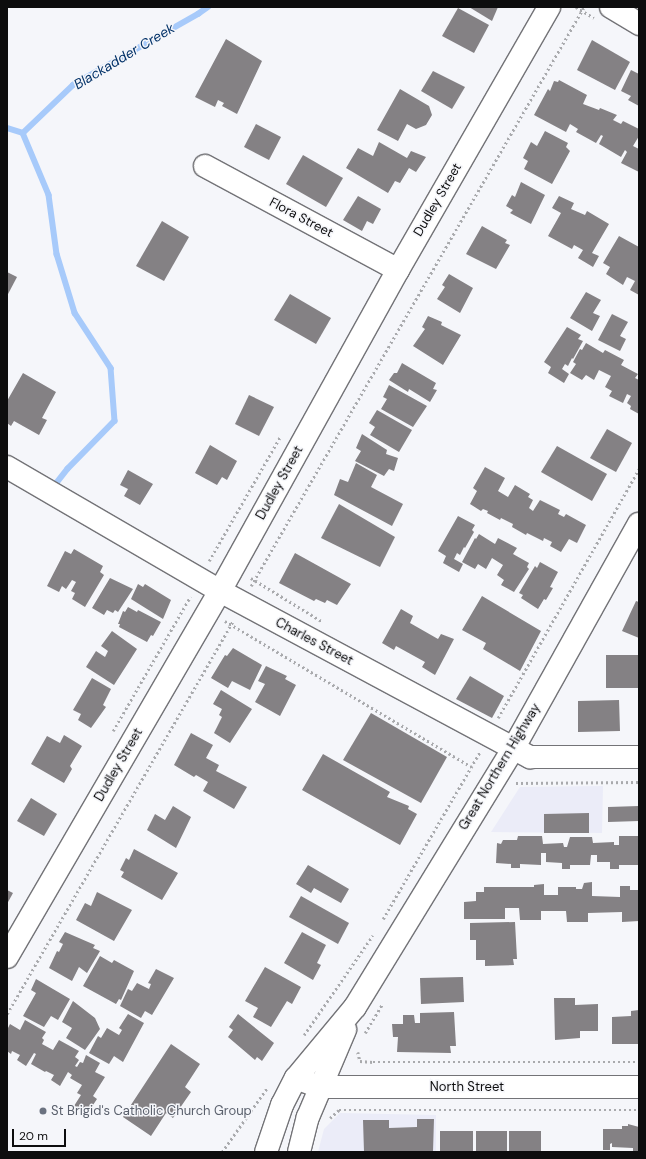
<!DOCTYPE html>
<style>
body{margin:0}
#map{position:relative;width:646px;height:1159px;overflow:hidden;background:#f5f6fa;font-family:"DM Sans",sans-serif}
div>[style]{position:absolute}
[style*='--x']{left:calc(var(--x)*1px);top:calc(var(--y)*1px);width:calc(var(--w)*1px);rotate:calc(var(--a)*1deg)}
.built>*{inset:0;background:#ebecf8}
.stream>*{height:5.5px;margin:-2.75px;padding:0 2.75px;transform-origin:2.75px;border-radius:2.75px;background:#a7cafa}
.building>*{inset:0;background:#848184}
.path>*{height:2.5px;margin-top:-1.25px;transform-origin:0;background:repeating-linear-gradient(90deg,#a9aaad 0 2px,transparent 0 5px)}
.roads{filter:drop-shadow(1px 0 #737377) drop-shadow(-1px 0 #737377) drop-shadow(0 1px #737377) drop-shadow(0 -1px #737377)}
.minor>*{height:22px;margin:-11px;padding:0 11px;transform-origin:11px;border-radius:11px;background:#fff}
.major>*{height:22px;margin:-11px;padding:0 11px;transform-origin:11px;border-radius:11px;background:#fff}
.dots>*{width:11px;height:11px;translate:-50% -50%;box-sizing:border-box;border:2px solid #f5f6fa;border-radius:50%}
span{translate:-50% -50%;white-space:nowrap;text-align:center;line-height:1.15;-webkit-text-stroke:3px #f5f6fa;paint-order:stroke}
.street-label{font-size:13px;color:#0d0d0e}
.worship-label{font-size:13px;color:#5b616d}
.left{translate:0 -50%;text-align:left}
.water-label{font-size:14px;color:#013067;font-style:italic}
.frame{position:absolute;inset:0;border:8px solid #0d0d0e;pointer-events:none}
.scale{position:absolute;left:12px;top:1129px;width:54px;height:18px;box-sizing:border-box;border:2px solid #0d0d0e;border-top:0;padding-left:5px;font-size:12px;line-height:14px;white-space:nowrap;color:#0d0d0e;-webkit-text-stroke:3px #f5f6fa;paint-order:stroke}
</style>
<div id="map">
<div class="built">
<i style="clip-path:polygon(603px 786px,602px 833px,491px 832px,520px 787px)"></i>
<i style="clip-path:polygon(340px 1113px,436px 1115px,436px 1152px,318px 1152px,324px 1129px)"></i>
</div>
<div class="stream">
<i style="--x:7;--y:128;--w:17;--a:17"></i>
<i style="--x:23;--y:133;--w:67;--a:67.2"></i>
<i style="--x:49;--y:195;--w:60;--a:82.3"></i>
<i style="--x:57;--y:254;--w:62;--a:73"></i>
<i style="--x:75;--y:313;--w:66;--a:56.8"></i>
<i style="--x:111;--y:368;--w:53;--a:85.7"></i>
<i style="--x:115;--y:421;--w:67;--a:134.4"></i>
<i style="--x:68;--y:469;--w:18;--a:128"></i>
<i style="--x:23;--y:133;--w:69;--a:-43.8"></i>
<i style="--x:73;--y:85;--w:144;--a:-29.6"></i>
<i style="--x:198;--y:14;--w:12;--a:-35"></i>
</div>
<div class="building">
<i style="clip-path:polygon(469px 7px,498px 7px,492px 21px)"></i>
<i style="clip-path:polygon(458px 8px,489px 25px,474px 53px,442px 36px)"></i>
<i style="clip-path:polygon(226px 39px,262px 61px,237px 114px,222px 106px,224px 103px,218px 100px,215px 107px,195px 97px)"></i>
<i style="clip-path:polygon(592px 40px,630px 62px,615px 90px,577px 70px)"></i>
<i style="clip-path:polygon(631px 70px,639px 74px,639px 106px,628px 100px,631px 96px,621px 91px)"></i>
<i style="clip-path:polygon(433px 71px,465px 87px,452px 109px,421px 91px)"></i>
<i style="clip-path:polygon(559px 80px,587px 95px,583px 104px,599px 110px,600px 108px,617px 115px,613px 120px,621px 124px,623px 121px,639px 129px,639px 136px,633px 146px,639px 149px,639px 172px,621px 163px,627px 152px,625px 150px,621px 157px,599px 144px,603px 136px,601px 135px,596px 143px,576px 132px,578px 129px,570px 124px,566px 132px,534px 115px,548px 89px,550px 91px,554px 81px,558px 82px)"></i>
<i style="clip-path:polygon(400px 89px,429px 106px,432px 115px,426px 125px,416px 129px,407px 124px,398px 141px,377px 130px)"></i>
<i style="clip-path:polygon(256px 124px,281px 137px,269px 160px,244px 147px)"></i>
<i style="clip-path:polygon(545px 131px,568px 143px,566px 147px,570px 151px,552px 184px,524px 169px,528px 161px,523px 158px,531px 142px,537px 146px)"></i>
<i style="clip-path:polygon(379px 142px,407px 158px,411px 151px,426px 157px,416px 172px,409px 168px,400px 183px,395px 181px,388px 193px,346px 168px,358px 148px,373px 156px)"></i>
<i style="clip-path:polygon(303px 155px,343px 178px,326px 207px,286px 184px)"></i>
<i style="clip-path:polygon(521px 182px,545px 195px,531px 224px,510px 213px,513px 210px,506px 206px,512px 195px,515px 197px)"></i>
<i style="clip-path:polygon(358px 196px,381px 209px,373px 224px,367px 221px,362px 231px,343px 220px)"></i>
<i style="clip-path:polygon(559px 196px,574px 203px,571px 209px,585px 215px,587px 211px,609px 224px,592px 253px,599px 256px,593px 267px,578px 258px,583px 250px,574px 245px,572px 249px,548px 236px,561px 213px,552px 208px)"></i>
<i style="clip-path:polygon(162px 221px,189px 237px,164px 281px,136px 266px)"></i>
<i style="clip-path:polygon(482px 226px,507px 240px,505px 243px,510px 245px,496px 269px,466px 254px)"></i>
<i style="clip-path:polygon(619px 236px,639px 247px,639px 295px,630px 290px,635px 281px,627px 277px,623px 285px,606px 274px,610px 267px,603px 263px)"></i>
<i style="clip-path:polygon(7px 272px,17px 277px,7px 296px)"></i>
<i style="clip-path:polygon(449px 274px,473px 288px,460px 313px,437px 299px,445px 287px,442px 285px)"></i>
<i style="clip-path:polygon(586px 292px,601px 300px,593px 313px,600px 316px,592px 331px,570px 318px)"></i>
<i style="clip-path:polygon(290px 294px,331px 318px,316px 344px,274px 320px)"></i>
<i style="clip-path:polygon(612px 314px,628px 322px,620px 336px,626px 339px,620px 351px,598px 340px)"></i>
<i style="clip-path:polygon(428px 316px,442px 322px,441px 325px,461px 335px,443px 365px,413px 346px,425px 329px,422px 327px)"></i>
<i style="clip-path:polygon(567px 327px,581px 335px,578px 339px,583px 341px,573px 359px,572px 358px,568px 366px,565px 364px,562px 369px,569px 374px,564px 383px,548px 373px,551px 367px,544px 362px)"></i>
<i style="clip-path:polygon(586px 343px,603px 353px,605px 350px,624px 360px,621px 365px,638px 374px,635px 378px,639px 380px,639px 414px,630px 409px,631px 406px,627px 403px,631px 396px,627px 394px,623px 403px,609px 396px,612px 391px,605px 387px,611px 376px,599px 370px,594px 380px,586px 375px,582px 380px,570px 373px,576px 364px,573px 362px,580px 349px,582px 350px)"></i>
<i style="clip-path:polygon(402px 363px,436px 383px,433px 389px,437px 390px,430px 402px,409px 389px,408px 392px,389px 380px,394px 373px,397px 373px)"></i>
<i style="clip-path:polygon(23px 373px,56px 392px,42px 418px,47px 420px,39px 435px,14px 421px,11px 426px,7px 423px,7px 401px)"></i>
<i style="clip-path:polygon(389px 385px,427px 406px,413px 427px,381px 409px,387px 399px,383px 397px)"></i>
<i style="clip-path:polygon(249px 395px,274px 407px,259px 436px,235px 424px)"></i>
<i style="clip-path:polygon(377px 410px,412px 430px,399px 452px,370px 435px,375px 427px,369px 423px)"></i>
<i style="clip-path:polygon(607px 429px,632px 443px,616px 472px,590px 458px)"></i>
<i style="clip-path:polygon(362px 434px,387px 450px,386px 454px,398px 458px,394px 471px,389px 469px,384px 476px,355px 461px,361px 451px,356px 448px)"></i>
<i style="clip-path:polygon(210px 445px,237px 461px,227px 480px,222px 477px,217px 485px,195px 473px)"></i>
<i style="clip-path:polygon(557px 446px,607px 474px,592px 501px,541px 472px)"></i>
<i style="clip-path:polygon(356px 463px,377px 475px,371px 487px,403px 504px,392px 526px,334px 495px,340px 479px,348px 482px)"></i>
<i style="clip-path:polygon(485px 467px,505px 478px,498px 491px,508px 497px,515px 485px,530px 494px,528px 497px,533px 500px,529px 508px,533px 511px,540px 500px,560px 510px,558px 514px,564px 517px,566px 514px,586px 525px,577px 543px,569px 539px,561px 552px,550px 546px,552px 542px,544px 538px,543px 541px,527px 533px,526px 535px,512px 527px,513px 524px,501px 518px,500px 520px,487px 513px,488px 511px,483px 509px,481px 511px,470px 504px,477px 491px,473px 488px)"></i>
<i style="clip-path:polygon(128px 470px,153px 484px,140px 505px,124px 496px,128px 489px,120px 485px)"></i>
<i style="clip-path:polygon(339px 504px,395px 537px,380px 567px,321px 538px)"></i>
<i style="clip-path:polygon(458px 516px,475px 525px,472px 530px,474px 532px,465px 548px,464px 547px,460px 555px,457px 553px,454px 559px,463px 564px,459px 572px,443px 563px,446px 556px,438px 551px)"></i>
<i style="clip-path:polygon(479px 534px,495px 544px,498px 538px,517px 548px,513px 554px,529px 563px,527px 567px,529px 569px,514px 592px,501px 585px,504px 580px,497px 575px,503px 565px,492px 558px,486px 569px,478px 564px,475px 569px,462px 562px,475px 538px,476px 539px)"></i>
<i style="clip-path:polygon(74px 549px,103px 566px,100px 572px,104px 575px,85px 607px,72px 599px,75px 593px,71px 591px,76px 582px,72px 580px,66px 589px,62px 586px,59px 592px,47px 586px,65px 551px,71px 554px)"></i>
<i style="clip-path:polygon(295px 553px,351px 584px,337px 605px,327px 600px,325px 603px,316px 599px,314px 601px,279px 583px)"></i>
<i style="clip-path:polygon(540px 562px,558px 572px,550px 587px,553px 588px,546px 600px,544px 599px,538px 609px,521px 598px,523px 595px,519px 593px,535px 566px,537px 568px)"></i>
<i style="clip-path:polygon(110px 578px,133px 589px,118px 612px,115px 610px,113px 613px,107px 610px,104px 615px,92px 608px)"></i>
<i style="clip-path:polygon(138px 584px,143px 587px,145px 584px,171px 600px,163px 619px,131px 599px)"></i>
<i style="clip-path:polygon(482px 596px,541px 631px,520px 671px,483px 649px,486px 643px,462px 630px)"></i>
<i style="clip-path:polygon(636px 601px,639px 602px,639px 638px,622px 631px)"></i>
<i style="clip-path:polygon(128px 607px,137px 612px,138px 610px,161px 622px,153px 636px,151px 635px,147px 642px,119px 627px,120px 624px,118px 624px,123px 611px,125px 612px)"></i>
<i style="clip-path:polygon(401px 609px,413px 616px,410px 623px,438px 639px,441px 634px,454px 639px,435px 675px,422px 667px,425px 662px,396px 646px,394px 650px,382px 643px)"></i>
<i style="clip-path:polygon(112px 631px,137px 649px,114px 685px,86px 667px,96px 651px,105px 657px,108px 651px,101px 646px)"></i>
<i style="clip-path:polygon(233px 648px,262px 665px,250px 690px,232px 681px,228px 688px,211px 678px,225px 655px,227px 656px)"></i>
<i style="clip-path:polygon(606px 655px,639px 655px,639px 688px,606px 688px)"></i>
<i style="clip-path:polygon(266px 666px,287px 676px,285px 679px,296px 685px,280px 716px,255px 702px,265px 684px,258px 681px)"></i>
<i style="clip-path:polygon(470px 676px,504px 696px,492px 718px,456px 699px)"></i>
<i style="clip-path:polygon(92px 678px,111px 689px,103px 705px,106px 707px,91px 728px,78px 720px,81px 714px,73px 710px)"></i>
<i style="clip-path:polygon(221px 690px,252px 709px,230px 743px,214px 733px,222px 717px,219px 715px,222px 709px,213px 704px)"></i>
<i style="clip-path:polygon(619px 700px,620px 731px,578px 732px,578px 701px)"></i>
<i style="clip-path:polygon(371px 713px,447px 757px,421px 803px,343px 760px)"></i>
<i style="clip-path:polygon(191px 733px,213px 745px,206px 758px,219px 765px,216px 771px,247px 787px,234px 809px,203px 791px,208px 782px,196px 775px,194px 777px,174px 765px)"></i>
<i style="clip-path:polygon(64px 735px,82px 746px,70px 766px,72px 769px,64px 783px,31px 764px,47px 736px,60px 743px)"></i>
<i style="clip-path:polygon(323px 754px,390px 792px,387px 797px,409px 806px,408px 809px,417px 814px,400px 845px,302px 790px)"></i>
<i style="clip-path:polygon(31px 798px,57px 814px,44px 836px,17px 821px)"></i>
<i style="clip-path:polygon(173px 806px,191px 817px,176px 848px,147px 830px,155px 814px,165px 820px)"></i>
<i style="clip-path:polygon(639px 806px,639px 821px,608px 822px,608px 807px)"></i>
<i style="clip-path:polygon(589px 813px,589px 833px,544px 833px,544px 814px)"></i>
<i style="clip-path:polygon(518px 836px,542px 836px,543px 844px,563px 843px,564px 847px,567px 847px,570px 837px,592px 837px,593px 843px,614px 842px,614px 845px,619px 845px,619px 836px,639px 836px,639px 865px,619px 865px,619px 869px,610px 869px,610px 862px,597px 862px,597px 855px,591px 855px,590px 865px,570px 865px,570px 869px,562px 869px,562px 863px,546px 862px,546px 853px,541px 853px,541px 865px,520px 864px,520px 868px,511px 868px,511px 864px,496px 863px,497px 843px,501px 844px,503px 840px,517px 840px)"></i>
<i style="clip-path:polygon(134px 849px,178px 873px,162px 900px,121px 877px,124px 872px,120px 870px,126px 858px,129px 860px)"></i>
<i style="clip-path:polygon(308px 865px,349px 889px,341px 903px,314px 888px,311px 893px,296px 884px)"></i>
<i style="clip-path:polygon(592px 882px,592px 896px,620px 897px,620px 886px,630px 886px,630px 890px,638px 890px,639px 887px,639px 921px,622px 922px,622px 912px,588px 913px,588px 922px,567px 922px,566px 911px,541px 911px,541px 920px,520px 920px,519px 908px,505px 908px,505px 919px,464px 919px,464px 902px,476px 901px,476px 892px,484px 892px,484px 887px,534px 887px,534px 885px,544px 884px,544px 895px,558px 895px,558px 887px,576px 887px,576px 889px,582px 889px,584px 883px)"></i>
<i style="clip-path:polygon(7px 890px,13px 893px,7px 904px)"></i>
<i style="clip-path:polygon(97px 892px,132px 910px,114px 941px,76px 920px,85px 903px,91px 906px)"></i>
<i style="clip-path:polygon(301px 896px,349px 923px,338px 944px,289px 917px)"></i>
<i style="clip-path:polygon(515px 922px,517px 959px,513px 959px,514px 965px,485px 966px,485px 960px,476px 960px,476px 940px,470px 940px,470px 923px)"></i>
<i style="clip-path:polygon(65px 932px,95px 945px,93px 948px,100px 951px,87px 973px,79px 967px,72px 981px,49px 968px,57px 951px,59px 952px,63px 944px,59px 942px)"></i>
<i style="clip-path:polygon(302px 932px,326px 945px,317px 963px,321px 965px,313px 980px,284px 963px)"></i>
<i style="clip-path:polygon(100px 956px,112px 963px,114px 960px,134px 971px,121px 1000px,119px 999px,116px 1004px,83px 986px)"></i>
<i style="clip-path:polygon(265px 967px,301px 987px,292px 1004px,287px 1001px,271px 1027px,253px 1017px,258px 1008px,245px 1001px)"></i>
<i style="clip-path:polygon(156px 969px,174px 978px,152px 1015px,145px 1011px,141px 1018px,120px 1006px,128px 989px,132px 991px,137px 983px,149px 989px,151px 984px,148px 983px)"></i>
<i style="clip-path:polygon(463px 977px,464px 1002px,421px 1004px,420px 978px)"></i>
<i style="clip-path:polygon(36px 979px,70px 999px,58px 1020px,51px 1016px,44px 1027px,23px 1016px,36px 993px,31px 990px)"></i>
<i style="clip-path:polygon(554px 998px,575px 998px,575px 1005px,598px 1004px,598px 1031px,580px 1031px,580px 1038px,555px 1040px)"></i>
<i style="clip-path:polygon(73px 1001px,95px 1018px,100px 1029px,85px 1050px,66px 1038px,72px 1028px,62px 1022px)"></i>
<i style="clip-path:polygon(639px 1010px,639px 1044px,612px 1044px,612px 1017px,631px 1016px,631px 1011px)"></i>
<i style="clip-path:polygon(454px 1012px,456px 1046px,450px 1046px,451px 1053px,397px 1052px,398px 1037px,393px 1037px,392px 1024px,403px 1024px,403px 1015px,414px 1015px,415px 1023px,420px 1023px,420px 1013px)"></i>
<i style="clip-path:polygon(128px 1014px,144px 1023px,123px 1062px,114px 1056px,109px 1064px,89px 1053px,98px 1036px,101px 1038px,107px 1028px,119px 1035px,122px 1030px,119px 1028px)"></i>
<i style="clip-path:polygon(238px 1014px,274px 1043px,262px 1061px,257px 1057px,255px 1060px,228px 1037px,233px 1030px,229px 1027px)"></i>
<i style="clip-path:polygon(25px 1020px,46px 1032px,42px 1038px,44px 1040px,42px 1044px,53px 1050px,59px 1040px,79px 1051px,75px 1057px,79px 1060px,75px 1066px,77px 1067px,80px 1062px,83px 1063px,86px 1055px,100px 1063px,95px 1072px,105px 1077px,93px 1096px,97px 1099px,87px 1114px,74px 1106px,81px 1095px,77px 1093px,82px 1085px,70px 1078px,72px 1075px,68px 1072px,60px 1086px,51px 1080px,54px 1075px,46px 1071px,45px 1072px,31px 1064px,36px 1054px,34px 1053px,26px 1066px,17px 1060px,20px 1055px,12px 1051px,11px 1054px,7px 1051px,7px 1030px,10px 1024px,20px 1030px)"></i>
<i style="clip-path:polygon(171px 1044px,200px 1064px,185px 1087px,191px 1092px,173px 1118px,166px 1113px,151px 1136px,123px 1117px)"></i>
<i style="clip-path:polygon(417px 1119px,434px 1119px,433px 1152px,364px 1152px,363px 1120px,389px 1120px,389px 1128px,417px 1127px)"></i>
<i style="clip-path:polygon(628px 1124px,639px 1127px,639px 1152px,633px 1152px,633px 1148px,612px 1147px,612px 1143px,610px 1144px,610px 1150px,603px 1150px,603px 1129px,622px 1129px,622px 1126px,628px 1126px)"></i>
<i style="clip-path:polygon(440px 1131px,473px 1131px,473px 1152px,440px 1152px)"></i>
<i style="clip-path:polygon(476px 1131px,507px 1131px,507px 1152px,476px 1152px)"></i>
<i style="clip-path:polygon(509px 1131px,541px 1131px,541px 1152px,509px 1152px)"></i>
</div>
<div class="path">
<i style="--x:576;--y:7;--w:21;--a:31"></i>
<i style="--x:209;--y:561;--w:143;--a:-60.2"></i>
<i style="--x:251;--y:578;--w:84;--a:31.4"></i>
<i style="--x:251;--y:586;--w:668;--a:-60.1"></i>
<i style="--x:225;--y:621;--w:287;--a:30.6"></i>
<i style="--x:498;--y:718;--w:286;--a:-60.5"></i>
<i style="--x:113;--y:731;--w:155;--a:-60.1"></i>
<i style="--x:516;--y:783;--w:123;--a:-0.5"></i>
<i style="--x:383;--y:919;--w:193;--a:-59.9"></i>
<i style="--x:7;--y:1014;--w:453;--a:-60.1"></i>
<i style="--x:365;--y:1033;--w:33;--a:-59"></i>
<i style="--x:304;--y:1035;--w:121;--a:-55.4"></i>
<i style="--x:358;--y:1052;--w:9;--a:77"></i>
<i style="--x:360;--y:1061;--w:13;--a:4"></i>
<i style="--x:373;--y:1062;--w:266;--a:0"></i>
<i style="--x:330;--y:1118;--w:12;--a:-42"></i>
<i style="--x:339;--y:1110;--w:300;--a:0"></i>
<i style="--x:222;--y:1152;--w:78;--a:-54.9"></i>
</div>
<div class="roads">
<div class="minor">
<i style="--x:611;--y:7;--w:33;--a:31"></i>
<i style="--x:205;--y:166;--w:219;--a:28.3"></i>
<i style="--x:7;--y:467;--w:246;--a:30.2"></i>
<i style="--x:220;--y:591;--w:352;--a:28.2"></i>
<i style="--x:530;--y:757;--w:109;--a:0"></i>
<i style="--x:7;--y:957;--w:423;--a:-59.8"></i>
<i style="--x:220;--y:591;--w:367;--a:-61"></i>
<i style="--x:398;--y:270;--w:303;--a:-60.1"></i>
<i style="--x:296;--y:1078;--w:26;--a:21"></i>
<i style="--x:320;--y:1087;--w:319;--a:0"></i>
</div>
<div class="major">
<i style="--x:266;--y:1152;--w:50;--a:-71.2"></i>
<i style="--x:282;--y:1105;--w:30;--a:-63"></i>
<i style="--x:296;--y:1078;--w:92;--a:-50.3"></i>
<i style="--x:355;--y:1007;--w:303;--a:-58.5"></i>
<i style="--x:513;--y:749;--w:258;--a:-60.8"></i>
<i style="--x:299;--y:1152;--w:36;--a:-76"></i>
<i style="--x:308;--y:1117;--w:95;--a:-67"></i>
</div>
</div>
<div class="dots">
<i style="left:43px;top:1111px;background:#6b7280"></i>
</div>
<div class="street-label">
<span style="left:438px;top:200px;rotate:-60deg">Dudley Street</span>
<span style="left:301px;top:218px;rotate:28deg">Flora Street</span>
<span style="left:280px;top:483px;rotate:-61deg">Dudley Street</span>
<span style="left:314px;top:642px;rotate:28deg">Charles Street</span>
<span style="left:119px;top:765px;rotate:-60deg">Dudley Street</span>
<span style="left:500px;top:767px;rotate:-59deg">Great Northern Highway</span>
<span style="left:467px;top:1087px">North Street</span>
</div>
<div class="worship-label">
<span class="left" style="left:51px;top:1111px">St Brigid's Catholic Church Group</span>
</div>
<div class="water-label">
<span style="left:124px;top:56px;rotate:-31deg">Blackadder Creek</span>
</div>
<div class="frame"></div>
<div class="scale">20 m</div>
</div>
